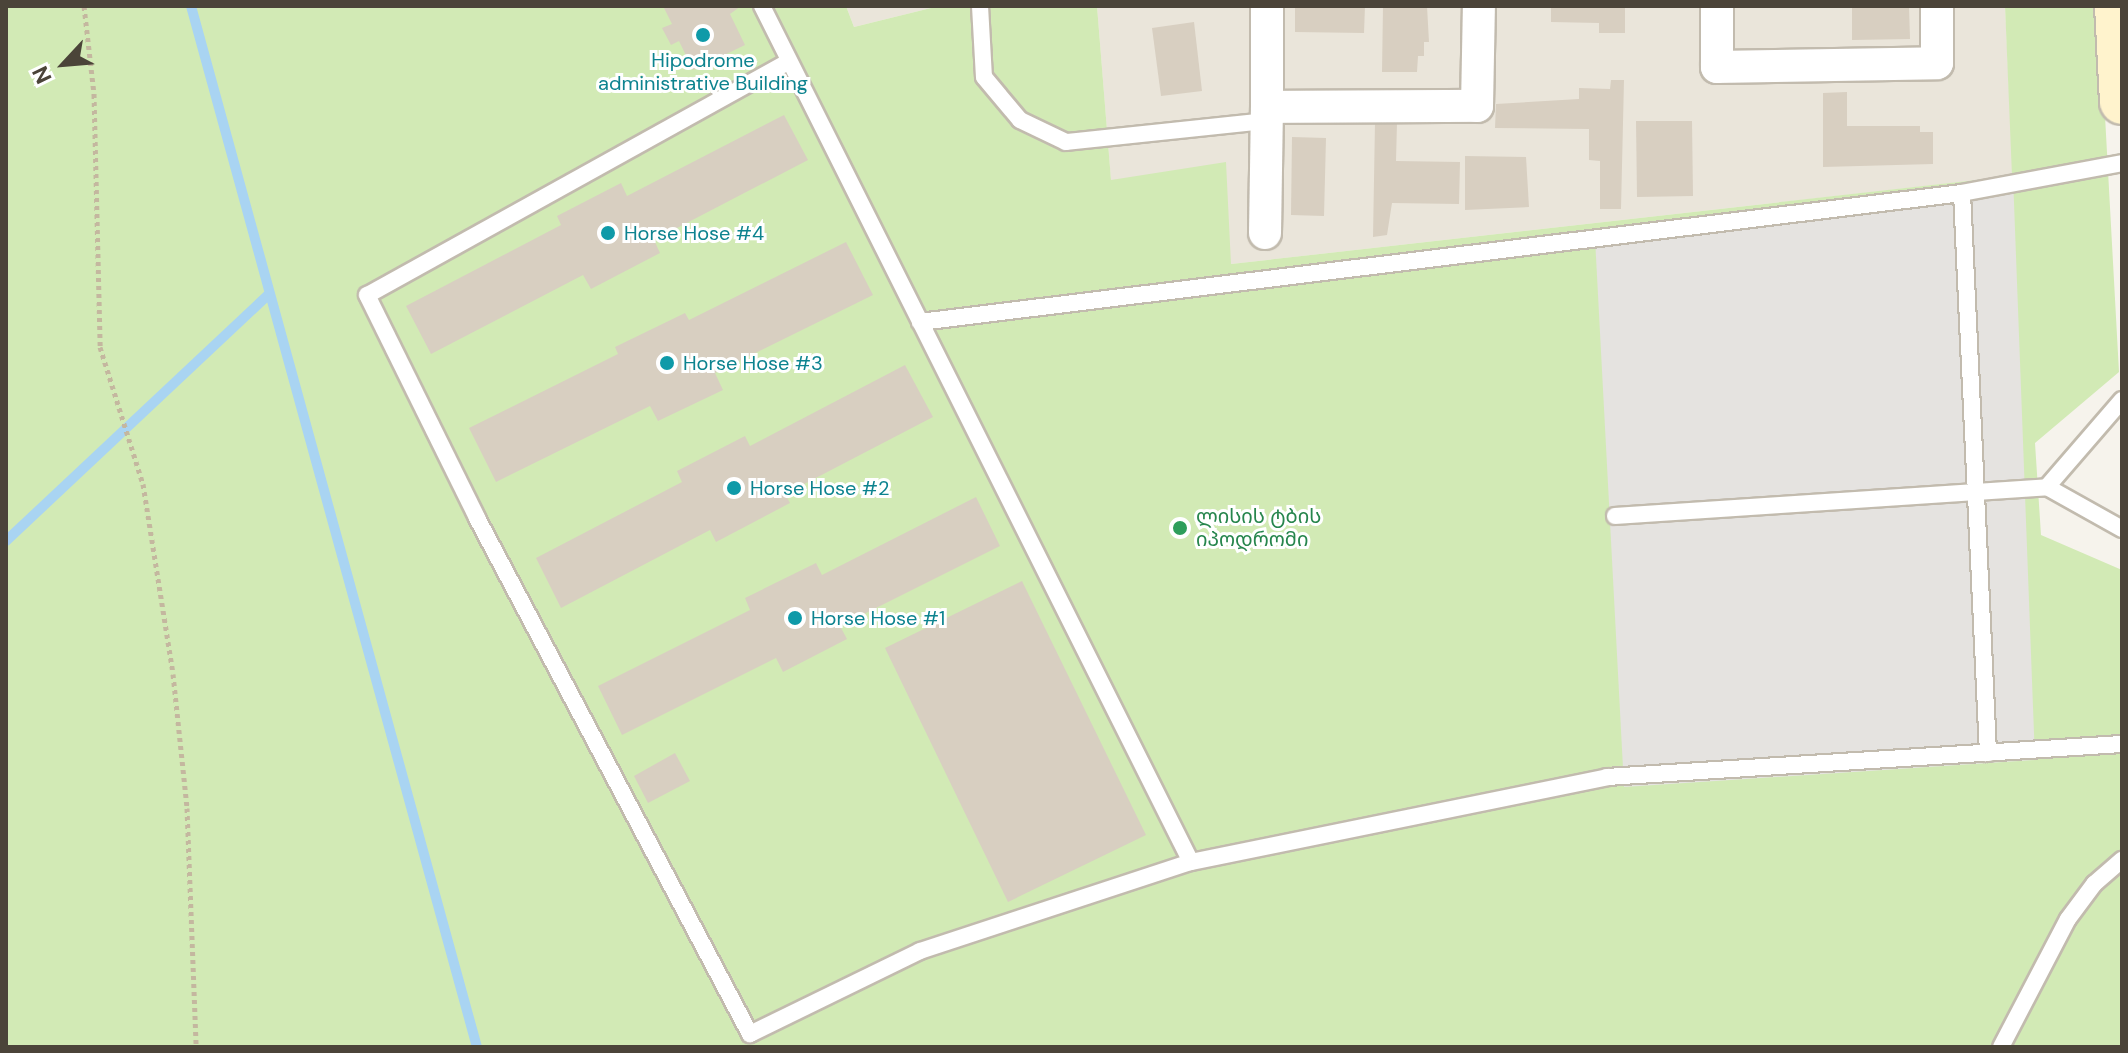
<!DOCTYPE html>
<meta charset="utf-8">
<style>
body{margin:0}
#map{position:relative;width:2128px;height:1053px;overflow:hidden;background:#f6f3ec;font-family:"DM Sans","Noto Sans Georgian",sans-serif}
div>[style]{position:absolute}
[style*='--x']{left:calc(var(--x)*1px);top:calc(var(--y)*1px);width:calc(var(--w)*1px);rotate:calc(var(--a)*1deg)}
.residential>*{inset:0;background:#eae5da}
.green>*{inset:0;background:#d2eab5}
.parking>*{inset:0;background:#e5e3e0}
.stream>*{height:10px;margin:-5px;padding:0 5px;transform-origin:5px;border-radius:5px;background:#a9d4f2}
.building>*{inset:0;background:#d8cfc1}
.path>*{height:5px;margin-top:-2.5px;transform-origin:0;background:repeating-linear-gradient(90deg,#c4b79f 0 4px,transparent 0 8px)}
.roads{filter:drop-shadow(2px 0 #c2bbae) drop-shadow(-2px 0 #c2bbae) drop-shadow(0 2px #c2bbae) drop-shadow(0 -2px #c2bbae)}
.service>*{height:16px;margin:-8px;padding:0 8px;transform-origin:8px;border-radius:8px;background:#fff}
.minor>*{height:32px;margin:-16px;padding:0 16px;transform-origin:16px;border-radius:16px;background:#fff}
.secondary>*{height:44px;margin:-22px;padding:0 22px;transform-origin:22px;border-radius:22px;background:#fff3cd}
.dots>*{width:22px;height:22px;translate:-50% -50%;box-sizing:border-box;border:4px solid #fff;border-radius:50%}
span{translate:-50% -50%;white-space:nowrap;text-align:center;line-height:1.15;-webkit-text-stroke:6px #fff;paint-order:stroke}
.culture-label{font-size:20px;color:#0d838f}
.left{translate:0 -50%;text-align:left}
.leisure-label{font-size:20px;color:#27864d}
.frame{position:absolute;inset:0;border:8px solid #4b4439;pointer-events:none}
.north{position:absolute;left:24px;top:24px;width:80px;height:80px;-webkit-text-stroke:6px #fff;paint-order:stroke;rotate:244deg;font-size:22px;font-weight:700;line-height:32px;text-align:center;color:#4b4439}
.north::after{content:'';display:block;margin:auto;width:28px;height:36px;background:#4b4439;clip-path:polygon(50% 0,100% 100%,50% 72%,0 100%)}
</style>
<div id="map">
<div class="residential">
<i style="clip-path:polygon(846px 6px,939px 6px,854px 27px)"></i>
<i style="clip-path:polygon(1097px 6px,2005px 6px,2013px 176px,1231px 264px,1111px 181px)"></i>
</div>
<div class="green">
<i style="clip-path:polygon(6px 6px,189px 6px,338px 542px,191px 6px,846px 6px,854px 27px,939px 6px,1097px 6px,1111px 180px,1226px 162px,1231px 264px,2012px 176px,2005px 6px,2099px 6px,2119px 372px,2035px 443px,2041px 535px,2122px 570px,2122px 1047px,6px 1047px)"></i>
</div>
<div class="parking">
<i style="clip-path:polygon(2013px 176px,2035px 760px,1624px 787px,1595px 238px)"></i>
</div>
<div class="stream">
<i style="--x:191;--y:6;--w:1080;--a:74.64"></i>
<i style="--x:6;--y:541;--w:361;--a:-43.2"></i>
</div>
<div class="building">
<i style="clip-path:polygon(663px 6px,741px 6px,730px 14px,745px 45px,693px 70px,679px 41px,671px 45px,662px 28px,672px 24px)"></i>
<i style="clip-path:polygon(1295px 6px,1365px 6px,1364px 33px,1295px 32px)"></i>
<i style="clip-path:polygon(1383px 6px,1427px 6px,1429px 42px,1424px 42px,1424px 56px,1418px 56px,1417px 72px,1382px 72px)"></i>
<i style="clip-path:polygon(1551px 6px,1625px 6px,1625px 33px,1599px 33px,1599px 23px,1551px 22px)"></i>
<i style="clip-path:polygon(1852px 6px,1909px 6px,1910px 39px,1852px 40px)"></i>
<i style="clip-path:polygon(1194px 22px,1202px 91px,1161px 96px,1152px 28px)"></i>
<i style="clip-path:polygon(1611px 80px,1624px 80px,1621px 209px,1600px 209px,1600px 161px,1589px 160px,1589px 129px,1495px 128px,1496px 104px,1579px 99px,1579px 88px,1610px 89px)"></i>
<i style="clip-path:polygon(1847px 92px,1847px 126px,1920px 126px,1920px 132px,1933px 132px,1933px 164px,1823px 167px,1823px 93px)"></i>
<i style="clip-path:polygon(784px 115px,808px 160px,654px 240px,660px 253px,591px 289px,583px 275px,431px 354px,406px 306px,561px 225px,557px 216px,621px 183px,627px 196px)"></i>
<i style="clip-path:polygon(1636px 121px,1692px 121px,1693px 196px,1637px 197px)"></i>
<i style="clip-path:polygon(1375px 122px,1397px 123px,1396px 161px,1460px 162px,1459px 204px,1392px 203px,1387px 235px,1373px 237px)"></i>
<i style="clip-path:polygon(1292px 137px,1326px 138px,1324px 216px,1291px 215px)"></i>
<i style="clip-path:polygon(1465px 156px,1526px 157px,1529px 207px,1465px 210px)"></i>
<i style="clip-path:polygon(846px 242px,873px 295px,715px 373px,723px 390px,658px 421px,650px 406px,496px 482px,469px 428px,618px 354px,615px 347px,685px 313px,689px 320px)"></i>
<i style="clip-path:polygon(905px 365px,933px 417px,785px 494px,790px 503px,716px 542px,710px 530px,561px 608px,536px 558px,682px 482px,677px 471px,745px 436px,750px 446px)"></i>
<i style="clip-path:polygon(976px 497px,1000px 546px,840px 626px,847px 639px,783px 672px,776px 658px,622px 735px,598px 686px,750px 610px,745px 598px,816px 563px,822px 575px)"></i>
<i style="clip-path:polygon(1022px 581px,1146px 835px,1008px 902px,885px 648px)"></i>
<i style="clip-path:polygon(675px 753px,690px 781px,648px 803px,634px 776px)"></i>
</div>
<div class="path">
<i style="--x:84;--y:6;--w:89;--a:83.5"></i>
<i style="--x:94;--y:94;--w:253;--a:88.6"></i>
<i style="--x:100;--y:347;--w:144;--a:72.6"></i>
<i style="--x:143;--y:484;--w:192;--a:81"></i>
<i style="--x:173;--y:674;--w:135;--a:84"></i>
<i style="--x:187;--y:808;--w:239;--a:87.8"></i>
</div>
<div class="roads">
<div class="service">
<i style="--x:762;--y:6;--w:957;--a:63.38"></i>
<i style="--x:980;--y:6;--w:71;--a:86.8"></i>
<i style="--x:984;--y:77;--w:56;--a:50.1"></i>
<i style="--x:1020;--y:120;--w:51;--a:25.6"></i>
<i style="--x:1066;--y:142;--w:201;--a:-6"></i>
<i style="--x:788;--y:62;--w:481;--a:151"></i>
<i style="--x:367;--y:295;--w:249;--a:63.7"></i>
<i style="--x:477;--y:518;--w:584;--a:62.12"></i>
<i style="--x:750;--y:1034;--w:189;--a:-26"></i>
<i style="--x:920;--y:951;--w:285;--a:-18.2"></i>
<i style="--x:1191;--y:862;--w:425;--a:-11.5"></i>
<i style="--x:1607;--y:777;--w:516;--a:-3.67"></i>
<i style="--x:1962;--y:193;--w:561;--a:87.34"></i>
<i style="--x:920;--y:322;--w:1050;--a:-7.06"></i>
<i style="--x:1962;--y:193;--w:163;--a:-10.6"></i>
<i style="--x:2122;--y:400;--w:115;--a:130.8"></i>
<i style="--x:2047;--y:487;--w:86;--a:29.2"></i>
<i style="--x:1615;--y:516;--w:433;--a:-3.8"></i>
<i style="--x:2001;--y:1047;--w:144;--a:-62.4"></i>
<i style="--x:2068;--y:919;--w:44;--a:-53.4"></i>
<i style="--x:2094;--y:884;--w:37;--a:-41"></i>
</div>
<div class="minor">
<i style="--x:1267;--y:6;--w:101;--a:90"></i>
<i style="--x:1267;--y:107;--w:210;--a:-0.3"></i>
<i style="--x:1477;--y:106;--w:100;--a:-88.9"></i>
<i style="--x:1717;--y:6;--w:61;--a:90"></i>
<i style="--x:1717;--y:67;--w:220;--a:-1"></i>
<i style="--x:1937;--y:63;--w:57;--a:-90"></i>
<i style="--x:1265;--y:233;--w:126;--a:-89.1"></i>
</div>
<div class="secondary">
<i style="--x:2117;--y:6;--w:96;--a:87"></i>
</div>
</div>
<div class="dots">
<i style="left:703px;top:35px;background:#0f9aa8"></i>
<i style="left:608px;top:233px;background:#0f9aa8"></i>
<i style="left:667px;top:363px;background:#0f9aa8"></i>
<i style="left:734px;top:488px;background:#0f9aa8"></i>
<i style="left:1180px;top:528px;background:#2e9e5b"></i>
<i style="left:795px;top:618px;background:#0f9aa8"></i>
</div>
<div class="culture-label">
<span style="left:703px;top:72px">Hipodrome<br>administrative Building</span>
<span class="left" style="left:624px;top:233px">Horse Hose #4</span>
<span class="left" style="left:683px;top:363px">Horse Hose #3</span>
<span class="left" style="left:750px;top:488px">Horse Hose #2</span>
<span class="left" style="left:811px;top:618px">Horse Hose #1</span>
</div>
<div class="leisure-label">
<span class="left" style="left:1196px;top:528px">ლისის ტბის<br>იპოდრომი</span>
</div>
<div class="frame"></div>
<div class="north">N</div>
</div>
